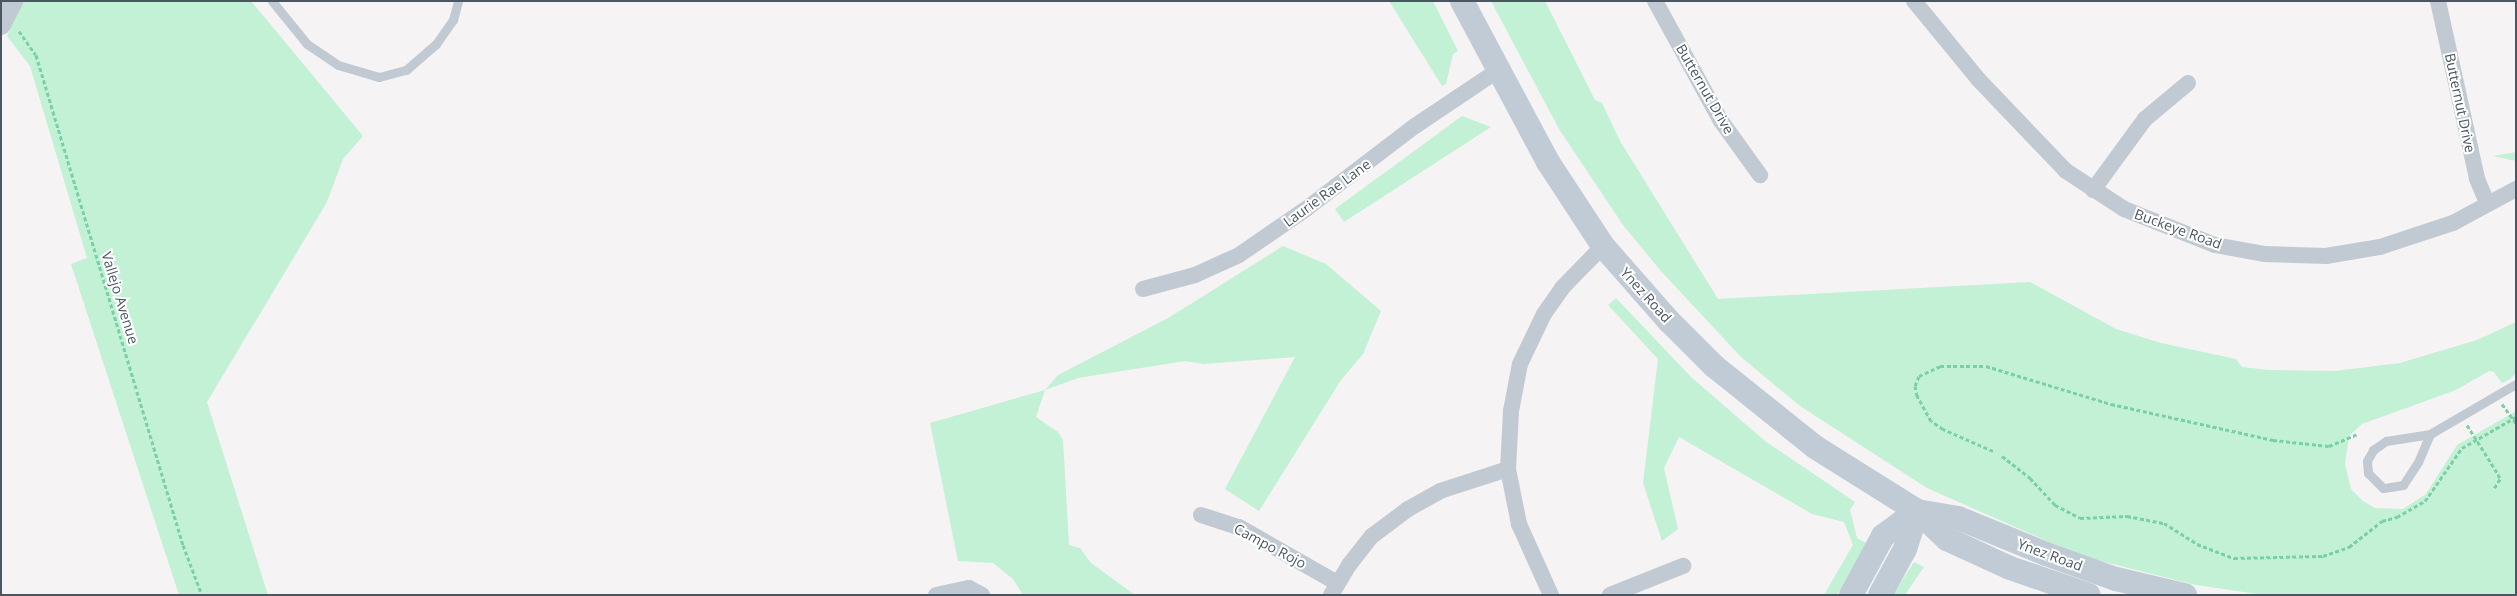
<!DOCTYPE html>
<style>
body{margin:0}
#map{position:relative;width:2517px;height:596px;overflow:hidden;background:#f5f3f3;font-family:"Open Sans",sans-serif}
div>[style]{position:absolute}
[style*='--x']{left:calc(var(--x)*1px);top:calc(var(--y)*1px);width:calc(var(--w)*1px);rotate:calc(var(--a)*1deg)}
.green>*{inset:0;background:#c3f1d5}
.path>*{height:3px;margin-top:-1.5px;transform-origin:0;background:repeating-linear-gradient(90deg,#7ad0a6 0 4px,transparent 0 6.5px)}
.service>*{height:9px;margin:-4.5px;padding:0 4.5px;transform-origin:4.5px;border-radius:4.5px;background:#c1cad2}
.minor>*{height:16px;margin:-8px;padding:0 8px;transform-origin:8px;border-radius:8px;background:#c1cad2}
.tertiary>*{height:20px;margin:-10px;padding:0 10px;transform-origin:10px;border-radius:10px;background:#c1cad2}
.secondary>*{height:24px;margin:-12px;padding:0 12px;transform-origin:12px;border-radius:12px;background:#c1cbd6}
span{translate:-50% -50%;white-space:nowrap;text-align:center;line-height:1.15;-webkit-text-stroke:4px #fff;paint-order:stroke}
.street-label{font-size:14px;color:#4a5661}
.frame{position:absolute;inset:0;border:2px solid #4a5661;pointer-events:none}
</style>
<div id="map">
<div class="green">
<i style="clip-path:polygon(23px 1px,251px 1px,363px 136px,343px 159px,327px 202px,207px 402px,268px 595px,179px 595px,71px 264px,87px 258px,30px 66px,7px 36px)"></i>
<i style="clip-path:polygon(1389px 1px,1433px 1px,1458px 51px,1453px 54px,1446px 84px,1442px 86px)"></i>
<i style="clip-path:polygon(1491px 1px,1545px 1px,1595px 100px,1602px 103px,1620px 141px,1718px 299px,2030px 282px,2116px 329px,2161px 343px,2236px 359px,2242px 367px,2269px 370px,2335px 371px,2400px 363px,2477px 340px,2516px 322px,2516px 373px,2510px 379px,2502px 383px,2494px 372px,2489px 371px,2456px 390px,2362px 424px,2349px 436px,2345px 464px,2351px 489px,2363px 501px,2375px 508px,2403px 509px,2426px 494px,2457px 445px,2516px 411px,2516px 595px,2264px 595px,2196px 585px,2081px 556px,1927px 488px,1800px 406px,1741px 357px,1660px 270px,1623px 225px,1559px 129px)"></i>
<i style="clip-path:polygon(1462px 116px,1491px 127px,1344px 222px,1335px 209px)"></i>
<i style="clip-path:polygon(2516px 152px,2516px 161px,2493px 156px)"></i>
<i style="clip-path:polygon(1283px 246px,1326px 264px,1381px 311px,1363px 354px,1341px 380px,1259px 511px,1225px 489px,1295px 357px,1204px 364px,1185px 361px,1078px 378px,1045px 390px,1036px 417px,1058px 432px,1063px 440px,1069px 545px,1080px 548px,1091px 563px,1135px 595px,1023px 595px,1013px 579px,993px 563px,958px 561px,930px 423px,1045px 390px,1058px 375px,1170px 317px)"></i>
<i style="clip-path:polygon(1616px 298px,1691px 377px,1765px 441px,1855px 502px,1850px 510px,1857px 538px,1866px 543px,1837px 595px,1824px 595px,1853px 545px,1844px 522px,1812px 514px,1679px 437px,1664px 468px,1678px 529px,1662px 541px,1643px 483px,1658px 359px,1608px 305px)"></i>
<i style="clip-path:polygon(1914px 562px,1924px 567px,1905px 595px,1893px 595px)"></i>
</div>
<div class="path">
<i style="--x:19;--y:31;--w:29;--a:55"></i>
<i style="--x:36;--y:55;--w:512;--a:73.3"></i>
<i style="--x:183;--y:545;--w:53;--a:69.2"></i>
<i style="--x:2502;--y:404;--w:24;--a:54"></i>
<i style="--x:2467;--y:425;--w:58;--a:57.7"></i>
<i style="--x:2498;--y:474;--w:5;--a:68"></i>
<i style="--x:2500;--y:479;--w:13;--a:122"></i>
<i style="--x:1993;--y:451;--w:55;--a:-156.3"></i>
<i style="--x:1943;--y:429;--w:14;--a:-146"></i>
<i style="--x:1931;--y:421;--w:29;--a:-119"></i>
<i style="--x:1917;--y:396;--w:10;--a:-101"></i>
<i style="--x:1915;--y:386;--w:11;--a:-68"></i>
<i style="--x:1919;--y:376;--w:23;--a:-25"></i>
<i style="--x:1940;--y:366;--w:46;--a:0"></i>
<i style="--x:1986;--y:366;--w:131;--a:16.9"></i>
<i style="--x:2111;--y:404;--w:166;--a:12.5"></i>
<i style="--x:2273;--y:440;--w:56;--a:6.1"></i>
<i style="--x:2329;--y:446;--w:30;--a:-23"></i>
<i style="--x:2002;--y:456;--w:36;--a:38"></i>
<i style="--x:2030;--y:478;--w:37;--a:47"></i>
<i style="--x:2055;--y:505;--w:28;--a:27"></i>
<i style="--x:2080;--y:518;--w:47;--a:-2.4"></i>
<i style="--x:2127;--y:516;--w:38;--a:11"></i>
<i style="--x:2164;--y:523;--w:39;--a:32"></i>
<i style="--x:2197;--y:544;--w:40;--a:21"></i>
<i style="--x:2234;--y:558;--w:89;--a:-1.3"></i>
<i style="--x:2323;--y:556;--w:28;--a:-19"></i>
<i style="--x:2349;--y:547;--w:42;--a:-38.2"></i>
<i style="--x:2382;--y:521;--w:16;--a:-15"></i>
<i style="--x:2397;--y:517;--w:32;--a:-30"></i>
<i style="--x:2425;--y:501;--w:65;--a:-55.1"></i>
<i style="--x:2462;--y:448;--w:62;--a:-29.9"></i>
</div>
<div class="service">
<i style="--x:272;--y:1;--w:55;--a:50.9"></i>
<i style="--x:307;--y:44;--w:37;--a:34"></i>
<i style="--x:338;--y:65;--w:43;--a:16.3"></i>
<i style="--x:379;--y:77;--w:28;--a:-15"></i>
<i style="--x:406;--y:70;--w:40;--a:-41"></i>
<i style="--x:436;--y:44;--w:29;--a:-55"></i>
<i style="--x:453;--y:20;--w:20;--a:-75"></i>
<i style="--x:2430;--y:434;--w:30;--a:113"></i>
<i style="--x:2418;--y:462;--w:27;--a:123"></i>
<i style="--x:2403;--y:485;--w:20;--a:171"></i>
<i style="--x:2383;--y:488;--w:21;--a:-135"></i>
<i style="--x:2368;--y:473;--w:12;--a:-95"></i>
<i style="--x:2367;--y:461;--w:13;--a:-61"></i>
<i style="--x:2373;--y:450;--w:16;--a:-35"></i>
<i style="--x:2386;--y:441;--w:45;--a:-9"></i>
<i style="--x:2430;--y:434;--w:99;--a:-30.2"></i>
</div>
<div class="minor">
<i style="--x:1655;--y:1;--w:137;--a:61.2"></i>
<i style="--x:1721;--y:121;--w:67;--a:54.2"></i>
<i style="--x:1914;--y:1;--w:101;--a:50.6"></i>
<i style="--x:1978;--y:79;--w:127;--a:46.3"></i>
<i style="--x:2066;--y:171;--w:69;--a:33.2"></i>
<i style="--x:2124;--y:209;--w:98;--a:21.6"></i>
<i style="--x:2215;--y:245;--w:51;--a:10.2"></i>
<i style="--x:2265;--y:254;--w:61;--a:1.9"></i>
<i style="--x:2326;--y:256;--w:55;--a:-9.5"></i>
<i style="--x:2380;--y:247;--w:77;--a:-18.2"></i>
<i style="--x:2453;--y:223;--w:72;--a:-28.4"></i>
<i style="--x:2438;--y:1;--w:182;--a:77.6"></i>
<i style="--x:2477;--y:179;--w:26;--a:67"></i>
<i style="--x:2093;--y:190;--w:88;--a:-53.8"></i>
<i style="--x:2145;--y:119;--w:56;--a:-39.9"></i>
<i style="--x:1143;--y:289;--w:54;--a:-15.1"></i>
<i style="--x:1195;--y:275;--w:48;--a:-24.4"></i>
<i style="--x:1239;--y:255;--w:81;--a:-34.5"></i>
<i style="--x:1306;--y:209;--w:137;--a:-37.3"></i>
<i style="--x:1415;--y:126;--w:99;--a:-33.9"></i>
<i style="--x:1201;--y:515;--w:40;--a:18"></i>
<i style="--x:1239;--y:527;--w:113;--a:29.7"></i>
<i style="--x:936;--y:595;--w:34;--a:-12"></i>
<i style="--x:969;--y:588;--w:15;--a:28"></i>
<i style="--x:1331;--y:595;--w:35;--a:-59"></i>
<i style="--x:1349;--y:565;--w:37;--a:-52"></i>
<i style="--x:1372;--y:536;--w:45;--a:-36.9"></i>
<i style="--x:1408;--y:509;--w:37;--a:-29"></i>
<i style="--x:1440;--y:491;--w:71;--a:-17.9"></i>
<i style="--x:1551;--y:595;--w:78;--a:-114.3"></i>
<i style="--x:1519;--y:524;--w:56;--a:-101.3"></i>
<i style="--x:1508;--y:469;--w:58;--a:-87"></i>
<i style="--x:1511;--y:411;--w:48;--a:-79.2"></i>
<i style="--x:1520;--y:364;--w:55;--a:-64.4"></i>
<i style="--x:1544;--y:314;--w:32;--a:-55"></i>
<i style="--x:1562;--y:288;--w:59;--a:-45.7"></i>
<i style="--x:1610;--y:595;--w:79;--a:-21.7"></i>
</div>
<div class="tertiary">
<i style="--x:1;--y:25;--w:27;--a:-63"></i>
</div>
<div class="secondary">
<i style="--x:1462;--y:1;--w:183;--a:61.9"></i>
<i style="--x:1548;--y:162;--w:100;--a:56.8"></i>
<i style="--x:1603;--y:246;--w:100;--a:48.7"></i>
<i style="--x:1669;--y:321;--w:64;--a:45"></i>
<i style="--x:1714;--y:366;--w:129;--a:38.7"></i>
<i style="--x:1815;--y:447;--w:120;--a:32.1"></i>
<i style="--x:1917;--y:511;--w:41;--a:43"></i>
<i style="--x:1947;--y:539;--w:69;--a:24.7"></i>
<i style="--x:2010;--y:568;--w:83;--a:18.9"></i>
<i style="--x:1917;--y:511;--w:42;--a:9.7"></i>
<i style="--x:1958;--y:518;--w:95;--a:22.2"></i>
<i style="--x:2046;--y:554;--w:74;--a:19.7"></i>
<i style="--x:2116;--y:579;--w:71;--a:13.1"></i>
<i style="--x:1851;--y:595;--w:67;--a:-61.5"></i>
<i style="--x:1883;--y:536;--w:42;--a:-36.3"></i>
<i style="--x:1880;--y:595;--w:52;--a:-61.5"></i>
<i style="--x:1905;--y:549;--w:40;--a:-72"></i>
</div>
<div class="street-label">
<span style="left:1705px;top:89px;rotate:60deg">Butternut Drive</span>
<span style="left:2460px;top:103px;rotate:78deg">Butternut Drive</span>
<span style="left:1327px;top:193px;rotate:-36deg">Laurie Rae Lane</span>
<span style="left:2178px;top:229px;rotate:20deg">Buckeye Road</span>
<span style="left:1646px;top:295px;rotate:48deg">Ynez Road</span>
<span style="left:120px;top:298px;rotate:73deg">Vallejo Avenue</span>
<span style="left:1270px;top:546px;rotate:28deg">Campo Rojo</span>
<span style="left:2050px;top:555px;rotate:20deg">Ynez Road</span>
</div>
<div class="frame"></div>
</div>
